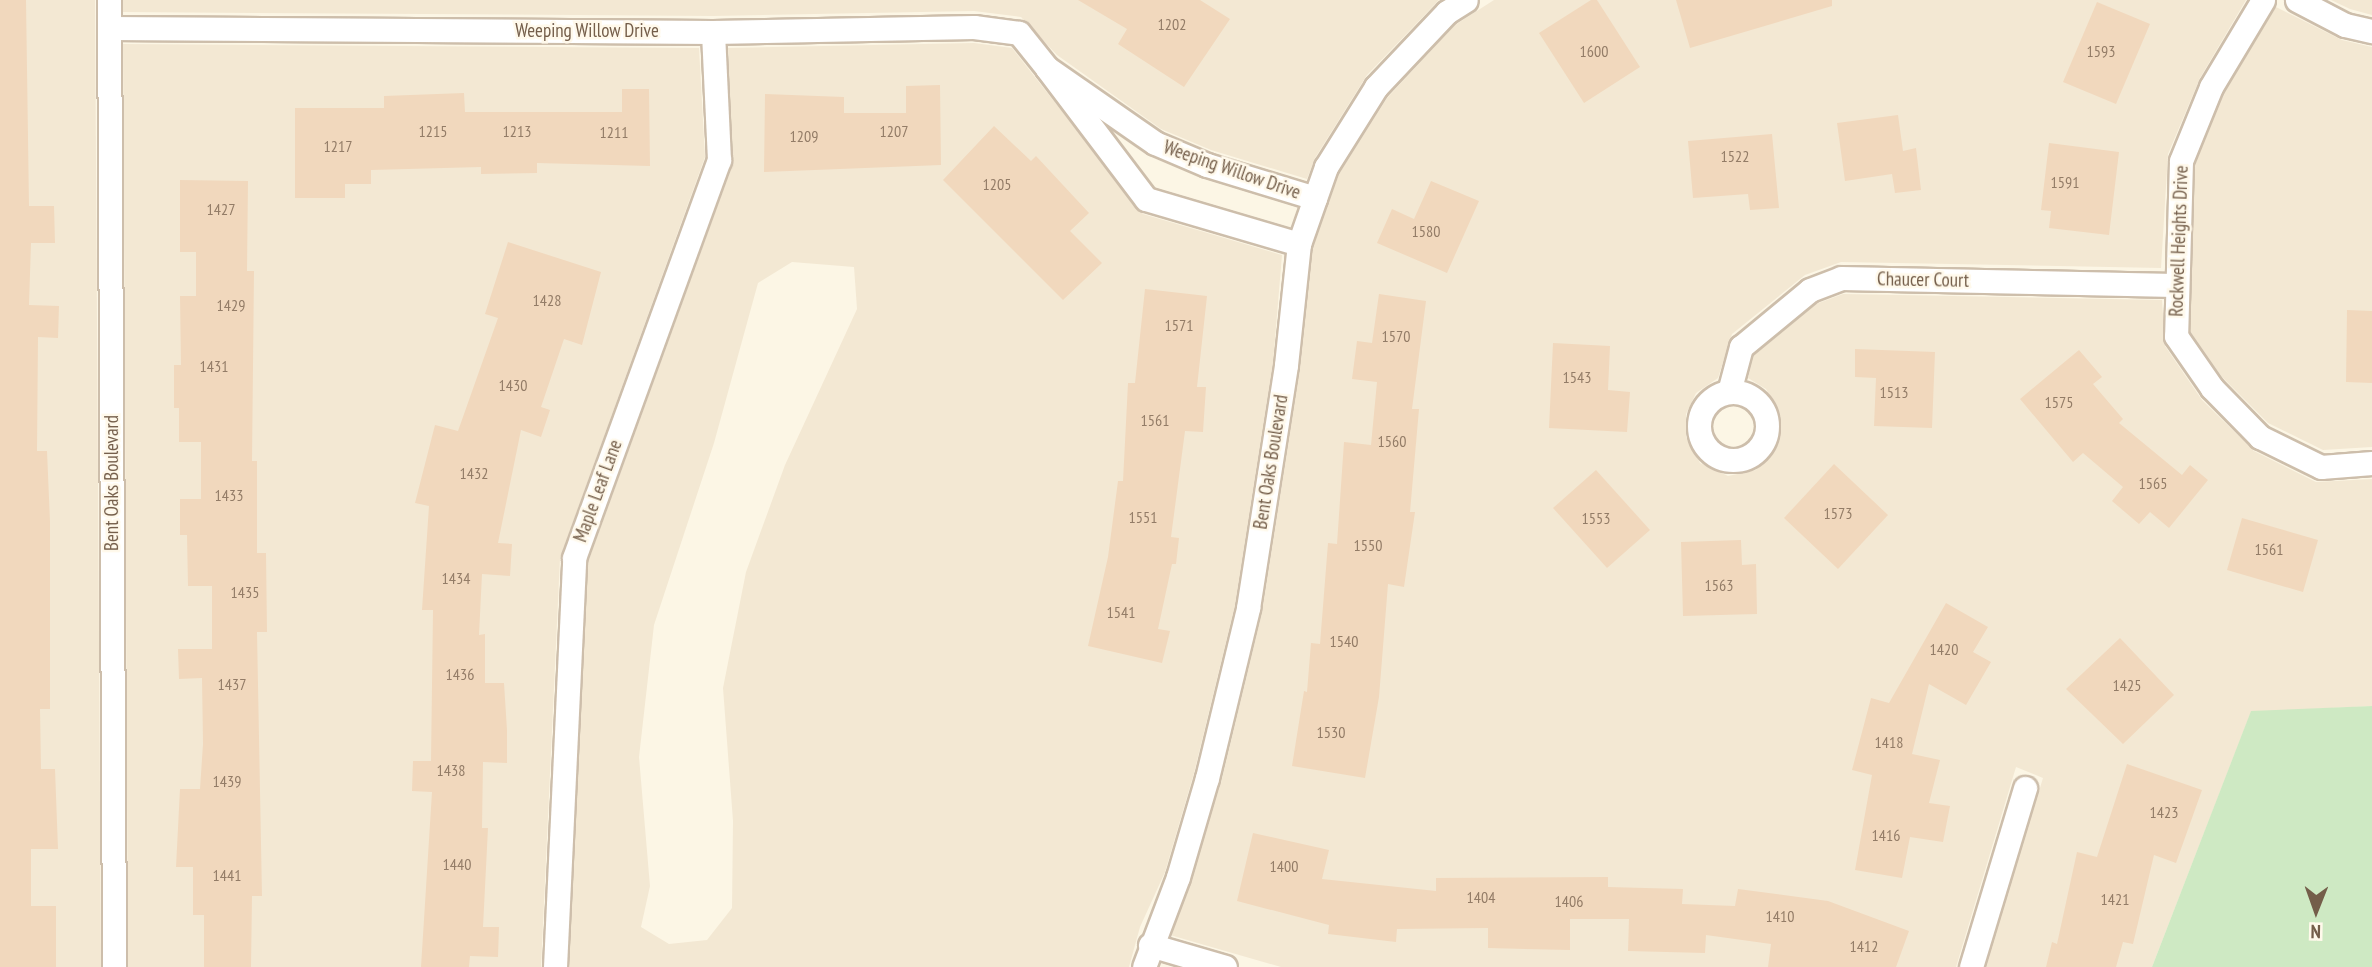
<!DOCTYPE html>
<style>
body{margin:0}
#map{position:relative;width:2372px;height:967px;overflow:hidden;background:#fcf6e5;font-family:"PT Sans Narrow",sans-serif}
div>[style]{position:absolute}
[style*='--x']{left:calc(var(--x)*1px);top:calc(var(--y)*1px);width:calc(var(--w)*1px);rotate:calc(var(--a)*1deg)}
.residential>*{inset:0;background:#f3e8d3}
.green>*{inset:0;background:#cee9c3}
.building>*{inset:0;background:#f1d8bd}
.roads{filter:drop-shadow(2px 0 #cdbeab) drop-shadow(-2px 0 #cdbeab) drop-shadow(0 2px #cdbeab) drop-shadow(0 -2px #cdbeab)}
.minor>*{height:23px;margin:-11.5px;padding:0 11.5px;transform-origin:11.5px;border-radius:11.5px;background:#fff}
.minor>.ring{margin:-11.5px;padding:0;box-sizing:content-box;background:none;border:23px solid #fff;border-radius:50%}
span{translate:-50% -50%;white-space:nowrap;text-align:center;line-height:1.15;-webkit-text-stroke:5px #fff9eb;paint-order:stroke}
.number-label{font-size:16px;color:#937c67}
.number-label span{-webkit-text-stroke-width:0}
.street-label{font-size:19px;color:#745e4a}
.north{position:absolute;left:2281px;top:876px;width:70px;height:70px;-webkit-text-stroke:5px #fff9eb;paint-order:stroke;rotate:181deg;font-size:19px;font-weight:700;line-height:28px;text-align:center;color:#745e4a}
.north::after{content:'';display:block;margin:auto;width:24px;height:32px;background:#745e4a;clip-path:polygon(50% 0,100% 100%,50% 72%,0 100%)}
</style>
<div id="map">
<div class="residential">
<i style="clip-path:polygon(0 0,95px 0,101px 967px,0 967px)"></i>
<i style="clip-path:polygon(123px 0,1439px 0,1367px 75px,1315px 158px,1307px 179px,1211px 150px,1161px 129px,1057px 55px,1021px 17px,974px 11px,713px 16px,123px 12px)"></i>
<i style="clip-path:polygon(1494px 0,2246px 0,2200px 78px,2168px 154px,2161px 268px,1841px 262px,1805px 275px,1732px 334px,1718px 378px,1696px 393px,1686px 414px,1686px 437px,1700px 463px,1728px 476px,1756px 470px,1778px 445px,1780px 414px,1766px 389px,1748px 378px,1753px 356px,1816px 304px,1843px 294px,2162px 300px,2165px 346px,2202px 400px,2254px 451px,2316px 482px,2372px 479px,2372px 706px,2251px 712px,2152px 967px,1985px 967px,2043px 778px,2016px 767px,1956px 967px,1281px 967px,1170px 935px,1221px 783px,1262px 612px,1300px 368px,1312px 248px,1339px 174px,1387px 98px,1455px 25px)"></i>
<i style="clip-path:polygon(2331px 0,2372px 0,2372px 15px,2350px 9px)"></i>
<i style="clip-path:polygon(2276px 7px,2342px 40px,2372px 47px,2372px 447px,2323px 450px,2268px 423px,2222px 377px,2190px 331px,2195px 165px,2223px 94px)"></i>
<i style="clip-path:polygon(evenodd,974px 43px,1012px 48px,1143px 214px,1282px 255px,1273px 363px,1235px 605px,1194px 773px,1165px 872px,1140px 927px,1129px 967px,569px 967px,588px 562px,732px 166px,728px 48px,974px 43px,792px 262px,854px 267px,857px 309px,785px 465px,746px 572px,723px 688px,733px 821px,732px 908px,707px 940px,669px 944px,641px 927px,650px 886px,639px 757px,654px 625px,714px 443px,758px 283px,792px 262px)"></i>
<i style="clip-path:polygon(123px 44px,699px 48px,705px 157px,560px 558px,541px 967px,128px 967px)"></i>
</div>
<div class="green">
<i style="clip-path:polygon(2372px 706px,2372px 967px,2152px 967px,2251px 711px)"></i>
</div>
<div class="building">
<i style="clip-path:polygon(0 0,26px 0,29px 206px,54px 206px,55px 243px,31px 243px,29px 305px,59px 306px,58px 338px,38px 337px,37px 451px,47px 451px,50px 521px,50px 709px,40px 709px,41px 769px,55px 769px,58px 849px,31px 849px,31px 906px,56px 906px,56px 967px,0 967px)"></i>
<i style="clip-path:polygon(1078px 0,1200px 0,1230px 19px,1184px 87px,1118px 44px,1127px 29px)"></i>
<i style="clip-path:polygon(1591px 0,1597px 0,1640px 67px,1584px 103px,1539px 33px)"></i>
<i style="clip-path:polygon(1676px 0,1832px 0,1832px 6px,1690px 48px)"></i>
<i style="clip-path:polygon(2097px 2px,2150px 24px,2116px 104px,2063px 82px)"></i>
<i style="clip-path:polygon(940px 85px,941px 165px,764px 172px,765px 94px,844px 97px,844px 113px,906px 113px,906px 86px)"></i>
<i style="clip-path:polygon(622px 89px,649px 89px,650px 166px,537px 163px,537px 173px,481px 174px,481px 167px,371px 170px,371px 184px,345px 184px,345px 198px,295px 198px,295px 108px,384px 108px,384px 96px,464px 93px,465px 112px,622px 112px)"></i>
<i style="clip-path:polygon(1898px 115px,1903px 151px,1916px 148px,1921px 190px,1895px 193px,1892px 174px,1845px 181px,1837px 123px)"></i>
<i style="clip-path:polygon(994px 126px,1031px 161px,1036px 156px,1089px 213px,1070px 231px,1102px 263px,1063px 300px,943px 180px)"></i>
<i style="clip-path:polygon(1772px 134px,1779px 208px,1750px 210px,1748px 194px,1693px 198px,1688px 141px)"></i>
<i style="clip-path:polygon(2049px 143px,2119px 152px,2109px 235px,2049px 228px,2051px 211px,2041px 210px)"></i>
<i style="clip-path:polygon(180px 180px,248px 181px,247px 271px,254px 271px,252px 461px,257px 461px,257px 553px,266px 553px,267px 632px,257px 632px,262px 896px,252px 896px,251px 967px,204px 967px,204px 915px,193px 915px,193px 867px,176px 867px,180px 789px,200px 789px,203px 744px,202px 678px,179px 679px,178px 649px,212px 649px,212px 586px,188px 586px,187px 535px,180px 535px,180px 499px,201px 499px,201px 442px,179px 442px,179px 408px,174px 408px,174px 365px,181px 365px,180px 296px,196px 296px,196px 252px,180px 252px)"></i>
<i style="clip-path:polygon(1431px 181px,1479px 201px,1447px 273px,1377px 243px,1392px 209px,1414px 219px)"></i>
<i style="clip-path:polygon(508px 242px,601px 272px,582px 345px,564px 339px,541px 407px,550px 410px,541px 437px,521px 430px,498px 543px,512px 544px,510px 576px,482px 574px,479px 635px,485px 634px,485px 683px,504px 683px,507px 730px,507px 763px,483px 762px,482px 828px,488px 828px,483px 927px,499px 927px,498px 957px,470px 956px,469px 967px,421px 967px,432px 792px,412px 791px,413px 761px,431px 761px,433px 610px,422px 610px,429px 506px,415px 503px,435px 425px,458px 431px,498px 318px,485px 314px)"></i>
<i style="clip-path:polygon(1145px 289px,1207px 296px,1197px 387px,1206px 387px,1203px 432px,1185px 431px,1171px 537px,1179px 538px,1176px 564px,1172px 564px,1158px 629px,1170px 631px,1162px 663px,1088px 646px,1108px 557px,1118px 481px,1123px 481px,1128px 383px,1135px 383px)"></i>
<i style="clip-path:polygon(1379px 294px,1426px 301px,1412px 409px,1419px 409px,1410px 512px,1415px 512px,1404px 587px,1388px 584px,1379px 697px,1365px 778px,1292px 766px,1304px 691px,1307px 692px,1311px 643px,1320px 644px,1328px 543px,1337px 544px,1344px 442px,1371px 445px,1377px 382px,1352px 379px,1357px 341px,1372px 343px)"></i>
<i style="clip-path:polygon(2347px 310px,2372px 311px,2372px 383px,2346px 382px)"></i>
<i style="clip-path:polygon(1553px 343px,1610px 346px,1608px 390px,1630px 392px,1627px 432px,1549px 428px)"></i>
<i style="clip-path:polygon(1855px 349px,1935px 352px,1932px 428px,1874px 426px,1876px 378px,1855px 377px)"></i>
<i style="clip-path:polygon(2079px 350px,2102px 377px,2093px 384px,2123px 419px,2119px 423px,2182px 475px,2190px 465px,2208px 480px,2169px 528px,2150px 512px,2139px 524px,2112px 501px,2123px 487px,2083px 453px,2073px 462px,2020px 399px)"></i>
<i style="clip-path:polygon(1834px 464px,1888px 515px,1838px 569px,1784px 518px)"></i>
<i style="clip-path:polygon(1596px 470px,1650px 530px,1607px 568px,1553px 508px)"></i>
<i style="clip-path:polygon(2242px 518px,2318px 540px,2303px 592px,2227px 570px)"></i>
<i style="clip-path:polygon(1741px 540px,1742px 565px,1756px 564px,1757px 614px,1683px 616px,1681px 542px)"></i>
<i style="clip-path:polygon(1946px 603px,1988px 627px,1973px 652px,1991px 662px,1966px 705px,1929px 684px,1912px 754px,1940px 760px,1929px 803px,1950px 806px,1943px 842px,1910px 837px,1902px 878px,1855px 870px,1872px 775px,1852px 770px,1871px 698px,1889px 703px)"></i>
<i style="clip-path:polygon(2120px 638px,2174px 695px,2123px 744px,2066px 689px)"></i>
<i style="clip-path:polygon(2127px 764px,2202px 790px,2176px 863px,2154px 855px,2133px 944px,2123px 942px,2116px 967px,2046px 967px,2052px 942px,2057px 944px,2077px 852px,2097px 857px)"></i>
<i style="clip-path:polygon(1253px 833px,1329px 850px,1322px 879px,1436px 891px,1436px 878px,1608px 877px,1608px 887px,1683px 889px,1682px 904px,1735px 906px,1738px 889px,1828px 901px,1909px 931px,1896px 967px,1768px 967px,1771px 944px,1706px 935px,1705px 953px,1628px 951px,1629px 919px,1570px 919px,1570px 950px,1488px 948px,1488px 928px,1397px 929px,1396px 942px,1328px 934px,1329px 925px,1237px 901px)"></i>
</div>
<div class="roads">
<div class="minor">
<i style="--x:109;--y:0;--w:967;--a:89.7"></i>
<i style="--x:2263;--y:0;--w:101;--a:120.9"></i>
<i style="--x:2211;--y:87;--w:80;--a:112.1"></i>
<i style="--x:2181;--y:161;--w:175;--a:91.6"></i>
<i style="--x:2176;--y:336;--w:63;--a:55.3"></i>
<i style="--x:2212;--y:388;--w:69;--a:45.6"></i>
<i style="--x:2260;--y:437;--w:68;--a:26.2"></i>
<i style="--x:2321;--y:467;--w:51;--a:-4.5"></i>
<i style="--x:2297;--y:0;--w:54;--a:27.5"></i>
<i style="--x:2345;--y:25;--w:28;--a:13"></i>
<i style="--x:109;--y:28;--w:604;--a:0.38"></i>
<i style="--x:713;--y:32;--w:261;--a:-1.1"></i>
<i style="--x:974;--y:27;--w:45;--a:7.6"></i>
<i style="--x:1019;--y:33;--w:45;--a:51.3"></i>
<i style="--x:1299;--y:244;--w:159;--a:-163.6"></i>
<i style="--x:1146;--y:199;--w:164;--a:-127.1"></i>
<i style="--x:1047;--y:68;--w:131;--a:34.8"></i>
<i style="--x:1155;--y:143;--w:56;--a:22.9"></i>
<i style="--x:1207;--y:165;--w:113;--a:17"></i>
<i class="ring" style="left:1699px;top:392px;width:45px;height:45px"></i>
<i style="--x:1729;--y:392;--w:47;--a:-75.1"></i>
<i style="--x:1741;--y:347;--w:89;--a:-39.6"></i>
<i style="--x:1810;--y:290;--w:33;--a:-21"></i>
<i style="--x:1841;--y:278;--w:334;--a:1.2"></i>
<i style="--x:1150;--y:945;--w:78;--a:16.3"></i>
<i style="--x:555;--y:967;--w:409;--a:-87.3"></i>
<i style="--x:574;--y:558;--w:424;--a:-70"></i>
<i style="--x:719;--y:160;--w:128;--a:-92.7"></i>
<i style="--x:1144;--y:967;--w:96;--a:-69.3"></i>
<i style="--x:1178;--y:877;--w:103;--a:-73.7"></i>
<i style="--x:1207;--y:778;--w:175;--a:-76.4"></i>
<i style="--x:1248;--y:608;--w:246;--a:-81.1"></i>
<i style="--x:1286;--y:365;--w:122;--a:-83.9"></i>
<i style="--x:1299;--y:244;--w:82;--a:-70.7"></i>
<i style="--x:1326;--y:167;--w:94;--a:-58"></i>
<i style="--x:1376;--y:87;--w:103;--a:-46.6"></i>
<i style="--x:1447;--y:12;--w:22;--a:-32"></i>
<i style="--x:1971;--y:967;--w:187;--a:-73.2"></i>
</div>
</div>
<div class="number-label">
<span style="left:1172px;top:24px">1202</span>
<span style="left:1594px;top:51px">1600</span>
<span style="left:2101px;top:51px">1593</span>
<span style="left:433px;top:131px">1215</span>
<span style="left:517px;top:131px">1213</span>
<span style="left:894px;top:131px">1207</span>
<span style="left:614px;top:132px">1211</span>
<span style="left:804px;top:136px">1209</span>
<span style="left:338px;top:146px">1217</span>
<span style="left:1735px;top:156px">1522</span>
<span style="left:2065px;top:182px">1591</span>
<span style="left:997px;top:184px">1205</span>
<span style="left:221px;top:209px">1427</span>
<span style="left:1426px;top:231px">1580</span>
<span style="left:547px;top:300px">1428</span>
<span style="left:231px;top:305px">1429</span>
<span style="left:1179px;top:325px">1571</span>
<span style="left:1396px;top:336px">1570</span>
<span style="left:214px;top:366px">1431</span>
<span style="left:1577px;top:377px">1543</span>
<span style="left:513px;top:385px">1430</span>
<span style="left:1894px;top:392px">1513</span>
<span style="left:2059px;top:402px">1575</span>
<span style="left:1155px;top:420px">1561</span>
<span style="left:1392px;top:441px">1560</span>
<span style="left:474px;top:473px">1432</span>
<span style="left:2153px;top:483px">1565</span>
<span style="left:229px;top:495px">1433</span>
<span style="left:1838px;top:513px">1573</span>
<span style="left:1143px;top:517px">1551</span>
<span style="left:1596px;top:518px">1553</span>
<span style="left:1368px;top:545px">1550</span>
<span style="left:2269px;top:549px">1561</span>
<span style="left:456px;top:578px">1434</span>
<span style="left:1719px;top:585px">1563</span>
<span style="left:245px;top:592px">1435</span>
<span style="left:1121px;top:612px">1541</span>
<span style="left:1344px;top:641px">1540</span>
<span style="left:1944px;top:649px">1420</span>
<span style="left:460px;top:674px">1436</span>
<span style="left:232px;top:684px">1437</span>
<span style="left:2127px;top:685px">1425</span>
<span style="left:1331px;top:732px">1530</span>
<span style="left:1889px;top:742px">1418</span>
<span style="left:451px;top:770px">1438</span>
<span style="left:227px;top:781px">1439</span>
<span style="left:2164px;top:812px">1423</span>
<span style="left:1886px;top:835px">1416</span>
<span style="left:457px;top:864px">1440</span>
<span style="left:1284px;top:866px">1400</span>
<span style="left:227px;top:875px">1441</span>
<span style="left:1481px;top:897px">1404</span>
<span style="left:2115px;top:899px">1421</span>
<span style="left:1569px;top:901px">1406</span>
<span style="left:1780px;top:916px">1410</span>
<span style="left:1864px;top:946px">1412</span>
</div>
<div class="street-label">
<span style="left:587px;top:31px">Weeping Willow Drive</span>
<span style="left:1232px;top:170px;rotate:19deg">Weeping Willow Drive</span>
<span style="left:2179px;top:241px;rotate:-88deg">Rockwell Heights Drive</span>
<span style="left:1923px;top:280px;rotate:1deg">Chaucer Court</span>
<span style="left:1271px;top:462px;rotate:-81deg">Bent Oaks Boulevard</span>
<span style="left:112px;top:483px;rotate:-90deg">Bent Oaks Boulevard</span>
<span style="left:598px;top:491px;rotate:-70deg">Maple Leaf Lane</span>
</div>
<div class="north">N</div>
</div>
